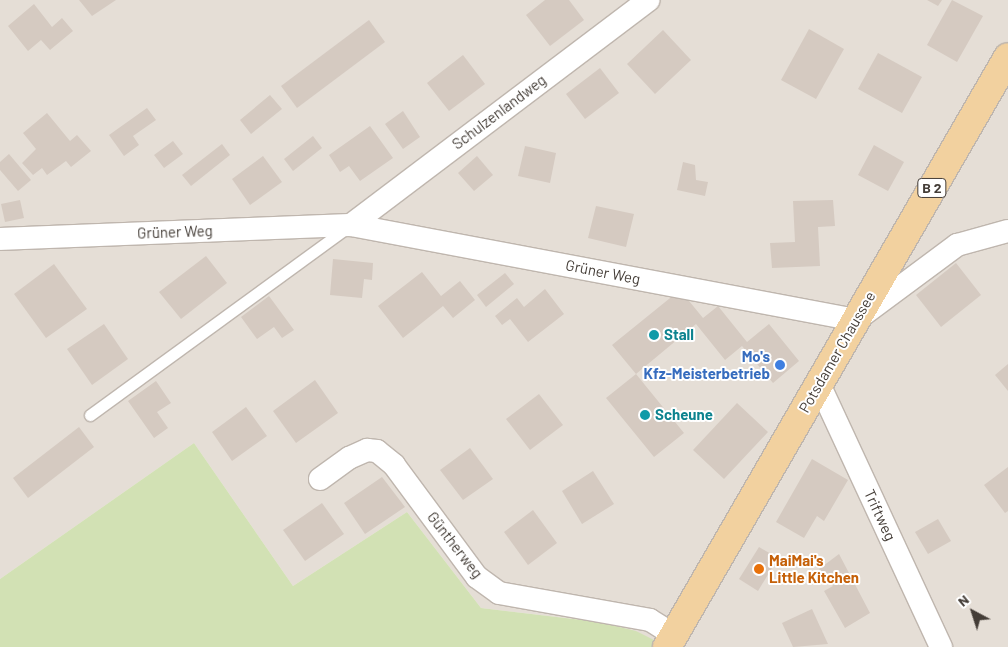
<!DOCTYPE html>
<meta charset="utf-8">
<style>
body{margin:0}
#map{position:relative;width:1008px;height:647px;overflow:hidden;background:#f1ede7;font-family:Barlow,sans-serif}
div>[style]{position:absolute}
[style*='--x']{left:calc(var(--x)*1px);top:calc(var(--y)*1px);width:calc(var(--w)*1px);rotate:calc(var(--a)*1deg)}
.residential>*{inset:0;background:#e5ded6}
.green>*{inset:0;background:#d2e1b4}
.building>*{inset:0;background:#d5cac1}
.roads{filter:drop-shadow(1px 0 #bfb6ae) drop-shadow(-1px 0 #bfb6ae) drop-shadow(0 1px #bfb6ae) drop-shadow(0 -1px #bfb6ae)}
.lane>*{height:11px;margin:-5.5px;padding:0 5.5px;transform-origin:5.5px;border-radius:5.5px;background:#fff}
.street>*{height:22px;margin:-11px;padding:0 11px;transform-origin:11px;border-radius:11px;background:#fff}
.primary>*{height:28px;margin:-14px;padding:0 14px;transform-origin:14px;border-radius:14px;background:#f2d19f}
.dots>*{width:14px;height:14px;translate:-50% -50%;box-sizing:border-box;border:2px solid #fff;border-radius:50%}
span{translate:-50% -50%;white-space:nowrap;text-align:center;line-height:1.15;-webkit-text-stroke:4px #fff;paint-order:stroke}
.shield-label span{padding:1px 4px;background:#fff;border:1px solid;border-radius:4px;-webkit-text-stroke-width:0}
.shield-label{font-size:14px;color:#443d37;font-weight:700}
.street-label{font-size:15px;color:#443d37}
.culture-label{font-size:15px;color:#0d838f;font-weight:700}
.left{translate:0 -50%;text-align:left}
.shop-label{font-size:15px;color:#366cbe;font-weight:700}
.right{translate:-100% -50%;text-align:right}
.food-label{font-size:15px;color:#c56008;font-weight:700}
.north{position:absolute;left:948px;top:587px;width:50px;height:50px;-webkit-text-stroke:4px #fff;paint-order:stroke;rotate:320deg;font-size:14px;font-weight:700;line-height:20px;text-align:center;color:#443d37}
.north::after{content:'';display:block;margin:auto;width:18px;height:22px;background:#443d37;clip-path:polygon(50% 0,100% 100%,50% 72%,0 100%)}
</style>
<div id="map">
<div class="residential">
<i style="clip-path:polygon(0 0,1008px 0,1008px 647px,667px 647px,599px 622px,481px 608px,407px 512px,293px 586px,194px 443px,0 579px)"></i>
</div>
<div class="green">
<i style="clip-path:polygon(194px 443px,293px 586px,407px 512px,481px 608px,599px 622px,636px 631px,658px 642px,655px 647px,0 647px,0 579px)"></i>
</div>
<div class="building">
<i style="clip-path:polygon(79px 0,116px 0,92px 16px)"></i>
<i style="clip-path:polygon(545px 0,569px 0,584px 20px,550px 46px,526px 15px)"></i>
<i style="clip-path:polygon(927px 0,942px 0,938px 6px)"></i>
<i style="clip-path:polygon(952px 0,983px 16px,957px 62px,927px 45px)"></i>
<i style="clip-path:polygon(34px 4px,52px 27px,62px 18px,73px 31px,50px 50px,41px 40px,28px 51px,8px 26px)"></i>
<i style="clip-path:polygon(369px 20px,385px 42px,297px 108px,281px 86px)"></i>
<i style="clip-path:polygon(809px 29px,844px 49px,816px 99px,781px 80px)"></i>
<i style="clip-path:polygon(663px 30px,691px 60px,655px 94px,627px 64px)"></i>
<i style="clip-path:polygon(878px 53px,922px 77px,902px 113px,858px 89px)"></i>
<i style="clip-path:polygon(463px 55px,485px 84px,449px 111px,427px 83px)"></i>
<i style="clip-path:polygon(600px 68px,619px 93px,585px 119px,566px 94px)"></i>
<i style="clip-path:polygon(270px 95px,282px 109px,251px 134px,240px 120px)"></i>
<i style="clip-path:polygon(147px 108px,156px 120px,133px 136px,139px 145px,124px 156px,109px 135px)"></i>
<i style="clip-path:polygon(403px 111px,420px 137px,403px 149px,385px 124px)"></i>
<i style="clip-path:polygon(47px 113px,70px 141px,77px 135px,91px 151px,71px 167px,66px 161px,47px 175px,42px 168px,33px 175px,22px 163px,36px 149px,23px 133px)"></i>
<i style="clip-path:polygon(370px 126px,393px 158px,360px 181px,349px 166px,340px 172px,329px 155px)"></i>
<i style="clip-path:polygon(313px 136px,322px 148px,293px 171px,284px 159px)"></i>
<i style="clip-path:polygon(173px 141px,183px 154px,164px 168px,154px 155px)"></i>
<i style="clip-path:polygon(222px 144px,230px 155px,191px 186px,182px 175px)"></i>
<i style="clip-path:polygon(874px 145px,904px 162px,888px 191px,858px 175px)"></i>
<i style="clip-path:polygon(525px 146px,556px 153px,550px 183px,518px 176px)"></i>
<i style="clip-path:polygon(9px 154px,31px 180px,18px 191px,0 170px,0 162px)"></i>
<i style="clip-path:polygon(263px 156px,282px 182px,250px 205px,232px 179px)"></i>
<i style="clip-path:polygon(477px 156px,493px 175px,474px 191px,458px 173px)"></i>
<i style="clip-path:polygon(683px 162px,695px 165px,696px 180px,708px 182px,705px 196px,677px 190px)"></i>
<i style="clip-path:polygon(20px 200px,24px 218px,5px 222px,1px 204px)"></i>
<i style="clip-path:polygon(833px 200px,835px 226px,818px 227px,820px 266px,772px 268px,770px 243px,795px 242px,793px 201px)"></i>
<i style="clip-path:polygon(596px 206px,634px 214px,626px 247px,588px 238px)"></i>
<i style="clip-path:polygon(206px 256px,227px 283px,181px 319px,159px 292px)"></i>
<i style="clip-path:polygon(333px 259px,373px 263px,372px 280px,364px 279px,362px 298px,330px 295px)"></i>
<i style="clip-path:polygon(956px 263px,981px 295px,941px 327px,916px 295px)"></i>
<i style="clip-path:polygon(54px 264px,87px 309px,46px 338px,14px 294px)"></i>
<i style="clip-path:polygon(422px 272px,441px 296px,460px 281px,475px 300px,453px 318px,443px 306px,403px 338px,378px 306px)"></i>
<i style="clip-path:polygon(505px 273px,514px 284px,486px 307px,477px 295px)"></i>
<i style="clip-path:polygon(545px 289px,564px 314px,528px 342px,510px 319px,502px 325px,495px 316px,517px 298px,524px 307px)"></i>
<i style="clip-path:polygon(680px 290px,703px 318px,718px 306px,747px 342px,769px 324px,799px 361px,773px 383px,742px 346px,725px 360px,696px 324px,636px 374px,684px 433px,654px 457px,606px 398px,636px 374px,612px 345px)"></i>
<i style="clip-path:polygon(269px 296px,294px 330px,282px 338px,274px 327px,257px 339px,241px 317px)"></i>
<i style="clip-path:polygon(104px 324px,128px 359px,92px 385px,67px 349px)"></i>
<i style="clip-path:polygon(1008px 364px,1008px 391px,995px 375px)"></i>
<i style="clip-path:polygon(315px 380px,338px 413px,296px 443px,273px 411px)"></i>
<i style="clip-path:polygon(156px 381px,171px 403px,157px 412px,168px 428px,154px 438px,128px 401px)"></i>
<i style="clip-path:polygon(539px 394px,563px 425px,530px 450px,506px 419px)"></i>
<i style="clip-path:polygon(737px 403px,768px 432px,724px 479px,693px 450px)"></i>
<i style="clip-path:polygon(246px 407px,267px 436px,232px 461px,212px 432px)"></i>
<i style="clip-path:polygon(79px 427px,94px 447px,28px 498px,13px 478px)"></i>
<i style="clip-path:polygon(470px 448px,493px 479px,463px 500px,440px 470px)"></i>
<i style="clip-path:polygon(812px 459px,848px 480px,824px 521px,817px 516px,804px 538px,776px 522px)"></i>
<i style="clip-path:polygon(1008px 467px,1008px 511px,1005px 513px,984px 485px)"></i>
<i style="clip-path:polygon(593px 471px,614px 504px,582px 524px,562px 491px)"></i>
<i style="clip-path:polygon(382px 477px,405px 507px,365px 534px,344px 503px)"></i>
<i style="clip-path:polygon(322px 503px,344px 534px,305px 561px,283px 530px)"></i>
<i style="clip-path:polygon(533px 510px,557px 543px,528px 565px,504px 532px)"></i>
<i style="clip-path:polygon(938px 519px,951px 541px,928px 554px,915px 532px)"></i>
<i style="clip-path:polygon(759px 547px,778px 558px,758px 591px,739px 579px)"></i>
<i style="clip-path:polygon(839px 554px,870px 613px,845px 628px,824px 591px,833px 586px,819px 569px)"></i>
<i style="clip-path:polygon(812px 609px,828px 644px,793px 647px,782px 623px)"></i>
</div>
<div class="roads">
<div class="lane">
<i style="--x:90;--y:415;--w:316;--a:-36.1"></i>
</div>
<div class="street">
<i style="--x:351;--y:225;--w:373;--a:-37.1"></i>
<i style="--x:0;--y:239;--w:351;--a:-2.3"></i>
<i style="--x:351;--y:225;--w:514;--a:10.65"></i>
<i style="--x:856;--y:320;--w:126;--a:-36.6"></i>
<i style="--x:957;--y:245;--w:53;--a:-15.4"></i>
<i style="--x:819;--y:384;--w:290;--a:65.1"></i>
<i style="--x:320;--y:479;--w:36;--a:-36"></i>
<i style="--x:349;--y:458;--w:20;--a:-24"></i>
<i style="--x:367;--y:450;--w:10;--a:6"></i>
<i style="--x:377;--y:451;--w:22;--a:39"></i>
<i style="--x:394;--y:465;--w:139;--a:53.5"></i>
<i style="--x:477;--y:577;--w:27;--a:36"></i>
<i style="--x:499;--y:593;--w:153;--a:10.1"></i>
<i style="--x:650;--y:620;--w:28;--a:32"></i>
</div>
<div class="primary">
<i style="--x:667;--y:647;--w:681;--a:-59.97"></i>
</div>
</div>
<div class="dots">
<i style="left:654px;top:335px;background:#0f9aa8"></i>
<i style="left:780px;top:365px;background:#3f7fe0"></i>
<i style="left:645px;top:415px;background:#0f9aa8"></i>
<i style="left:759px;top:569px;background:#e8710a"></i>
</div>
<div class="shield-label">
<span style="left:932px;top:188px">B 2</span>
</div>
<div class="street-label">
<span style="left:499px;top:112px;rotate:-37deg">Schulzenlandweg</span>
<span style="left:175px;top:232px;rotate:-2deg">Grüner Weg</span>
<span style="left:603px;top:272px;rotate:11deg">Grüner Weg</span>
<span style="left:837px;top:352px;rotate:-60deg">Potsdamer Chaussee</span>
<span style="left:880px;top:515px;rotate:65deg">Triftweg</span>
<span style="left:455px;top:545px;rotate:52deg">Güntherweg</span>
</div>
<div class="culture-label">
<span class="left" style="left:664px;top:335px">Stall</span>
<span class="left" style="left:655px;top:415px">Scheune</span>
</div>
<div class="shop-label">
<span class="right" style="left:770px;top:365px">Mo's<br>Kfz-Meisterbetrieb</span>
</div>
<div class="food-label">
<span class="left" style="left:769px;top:569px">MaiMai's<br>Little Kitchen</span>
</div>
<div class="north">N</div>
</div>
